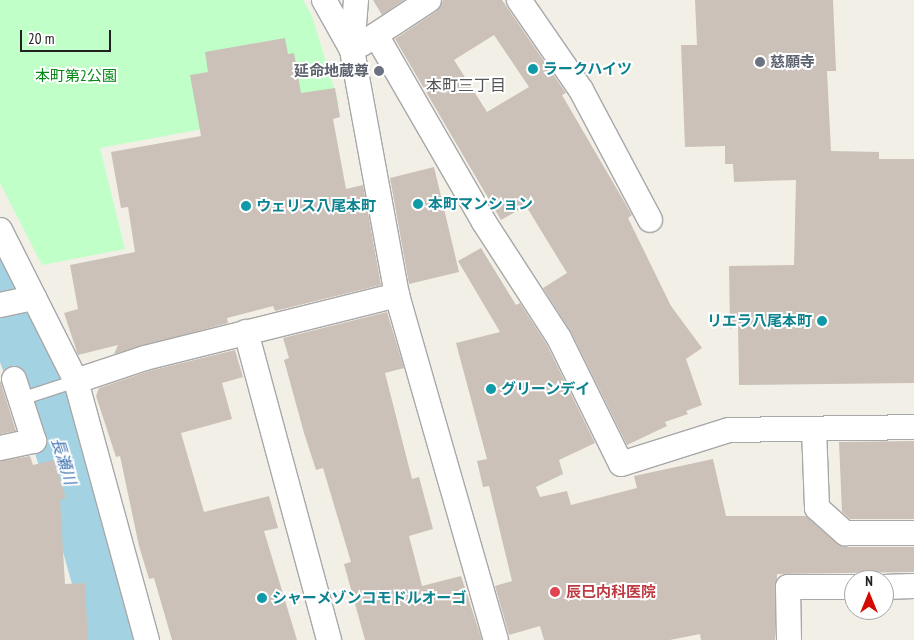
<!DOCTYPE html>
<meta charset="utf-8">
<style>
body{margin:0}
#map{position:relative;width:914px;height:640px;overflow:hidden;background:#f2efe7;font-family:"PT Sans Narrow","Noto Sans JP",sans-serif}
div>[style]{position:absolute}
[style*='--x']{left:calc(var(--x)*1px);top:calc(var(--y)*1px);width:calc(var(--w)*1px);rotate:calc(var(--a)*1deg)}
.park>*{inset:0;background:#c1ffc9}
.river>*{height:55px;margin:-27.5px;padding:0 27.5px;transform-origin:27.5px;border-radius:27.5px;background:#a3d2e3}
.building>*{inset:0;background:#cbc1b9}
.roads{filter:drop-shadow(1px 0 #a8a8a8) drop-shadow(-1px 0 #a8a8a8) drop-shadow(0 1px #a8a8a8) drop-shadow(0 -1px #a8a8a8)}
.lane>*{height:12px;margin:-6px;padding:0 6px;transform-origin:6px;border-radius:6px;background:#fff}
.street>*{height:24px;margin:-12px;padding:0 12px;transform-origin:12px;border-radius:12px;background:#fff}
.dots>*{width:14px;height:14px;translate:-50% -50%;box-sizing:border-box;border:2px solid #fff;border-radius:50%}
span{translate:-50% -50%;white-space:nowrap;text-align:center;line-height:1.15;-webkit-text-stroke:4px #fff;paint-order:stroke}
.worship-label{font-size:15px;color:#5b616d;font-weight:700}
.left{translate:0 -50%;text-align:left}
.right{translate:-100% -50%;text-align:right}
.culture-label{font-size:15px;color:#0d838f;font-weight:700}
.park-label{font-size:15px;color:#028713}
.health-label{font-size:15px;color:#be3a42;font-weight:700}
.neighbourhood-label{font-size:16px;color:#545454}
.water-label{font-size:16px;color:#4074b2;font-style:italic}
.north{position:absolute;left:844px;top:570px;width:50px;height:50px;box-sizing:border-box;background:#fff;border:1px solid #a6a6a6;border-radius:50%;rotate:0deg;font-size:14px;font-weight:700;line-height:20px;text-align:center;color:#212121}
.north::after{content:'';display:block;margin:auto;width:18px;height:22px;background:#d20a00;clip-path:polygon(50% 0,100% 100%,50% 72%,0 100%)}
.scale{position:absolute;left:20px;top:30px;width:91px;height:22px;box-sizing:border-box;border:2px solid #212121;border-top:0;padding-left:6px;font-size:15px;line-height:18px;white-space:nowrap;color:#212121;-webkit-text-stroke:4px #fff;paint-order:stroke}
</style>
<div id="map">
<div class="park">
<i style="clip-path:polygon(0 0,303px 0,312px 16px,339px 104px,100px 148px,125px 249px,42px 265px,0 183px)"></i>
</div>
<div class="river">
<i style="--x:0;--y:286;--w:173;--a:69.1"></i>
<i style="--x:62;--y:448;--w:199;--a:74.3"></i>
</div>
<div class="building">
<i style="clip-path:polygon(373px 0,404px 0,382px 15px)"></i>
<i style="clip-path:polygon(evenodd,443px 0,502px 0,566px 93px,562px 95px,632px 215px,628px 218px,671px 306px,702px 348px,686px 359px,702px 405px,686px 411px,688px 414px,665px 422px,667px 426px,627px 445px,571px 332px,543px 288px,567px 273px,526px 206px,501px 220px,395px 39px,437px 11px,443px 0,494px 35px,529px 87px,487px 112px,454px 60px,494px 35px)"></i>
<i style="clip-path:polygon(695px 0,833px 0,836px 71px,827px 71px,831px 151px,879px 152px,879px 159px,914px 159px,914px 383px,739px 385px,738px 324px,730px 329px,729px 266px,794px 265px,796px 180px,734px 182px,733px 164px,725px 164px,725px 146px,685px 147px,681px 45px,697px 45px)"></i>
<i style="clip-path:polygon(285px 38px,288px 54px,294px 53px,301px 93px,335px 88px,340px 117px,333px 119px,346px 189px,363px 185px,381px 285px,275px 311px,273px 306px,227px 318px,228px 323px,114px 354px,118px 345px,78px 355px,64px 313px,78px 309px,70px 265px,135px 252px,128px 207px,121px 208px,111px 152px,201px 136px,190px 75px,208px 72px,205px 52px)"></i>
<i style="clip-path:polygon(434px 167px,459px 272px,409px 284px,390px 178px)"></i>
<i style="clip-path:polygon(481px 248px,516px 305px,520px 303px,547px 345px,595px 443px,559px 460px,563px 474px,536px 487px,540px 497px,567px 491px,571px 505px,637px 488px,634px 476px,713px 459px,726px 516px,806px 516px,836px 543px,844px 547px,914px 547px,914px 572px,777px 574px,775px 640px,701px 640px,700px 634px,670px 640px,544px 640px,540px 626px,509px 635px,495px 586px,512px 581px,489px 486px,483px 487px,477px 461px,487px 459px,456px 343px,500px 332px,458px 261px)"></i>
<i style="clip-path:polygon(387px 312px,404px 368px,385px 373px,412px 479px,419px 477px,433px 529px,409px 536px,422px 586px,461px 576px,482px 640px,365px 640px,344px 564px,351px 562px,323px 468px,316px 470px,304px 433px,284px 360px,289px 358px,283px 338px)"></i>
<i style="clip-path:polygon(235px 350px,243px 377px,222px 383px,232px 419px,181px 433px,204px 512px,269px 496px,278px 528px,264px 531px,297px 640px,172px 640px,154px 578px,149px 579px,139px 546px,120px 456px,116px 457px,96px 396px,99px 388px,149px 371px)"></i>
<i style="clip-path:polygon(0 380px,16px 431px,0 434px)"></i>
<i style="clip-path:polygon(914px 441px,914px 519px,850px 519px,842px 512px,839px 442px)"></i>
<i style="clip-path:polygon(30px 456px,33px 465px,54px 460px,66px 498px,60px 500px,65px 584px,85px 583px,88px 640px,0 640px,0 461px)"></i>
</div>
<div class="roads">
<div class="lane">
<i style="--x:21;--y:399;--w:58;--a:-18.1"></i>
</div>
<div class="street">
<i style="--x:324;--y:0;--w:57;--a:60.8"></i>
<i style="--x:356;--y:0;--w:50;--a:94.6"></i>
<i style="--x:352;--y:50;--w:249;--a:79.6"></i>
<i style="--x:397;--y:295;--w:359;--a:74"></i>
<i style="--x:519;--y:0;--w:109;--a:55.4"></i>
<i style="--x:581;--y:90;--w:147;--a:62"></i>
<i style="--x:376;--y:35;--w:216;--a:60"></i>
<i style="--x:484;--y:222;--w:138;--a:57.1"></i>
<i style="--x:559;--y:338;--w:140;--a:63.8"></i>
<i style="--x:621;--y:464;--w:113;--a:-17.5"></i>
<i style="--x:729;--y:430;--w:185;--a:-0.9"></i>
<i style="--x:362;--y:44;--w:80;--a:-33.3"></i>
<i style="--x:0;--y:230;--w:169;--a:63.3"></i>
<i style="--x:76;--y:381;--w:269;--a:74.7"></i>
<i style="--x:0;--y:305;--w:35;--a:-12"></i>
<i style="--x:246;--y:332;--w:319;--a:74.9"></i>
<i style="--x:76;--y:381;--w:73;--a:-18.4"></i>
<i style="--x:145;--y:358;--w:260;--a:-14"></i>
<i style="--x:814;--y:429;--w:79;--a:87.8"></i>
<i style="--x:817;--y:508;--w:38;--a:42"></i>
<i style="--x:845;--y:533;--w:69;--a:0"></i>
<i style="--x:0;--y:448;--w:35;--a:-12"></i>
<i style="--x:34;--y:441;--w:65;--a:-107.9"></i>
<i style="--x:884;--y:587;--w:30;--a:-2"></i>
<i style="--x:789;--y:640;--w:53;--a:-91.1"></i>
<i style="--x:788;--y:587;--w:66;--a:0"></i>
</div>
</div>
<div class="dots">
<i style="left:760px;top:62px;background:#6b7280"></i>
<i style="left:533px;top:69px;background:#0f9aa8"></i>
<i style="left:379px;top:71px;background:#6b7280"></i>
<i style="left:418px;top:204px;background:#0f9aa8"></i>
<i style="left:246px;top:206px;background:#0f9aa8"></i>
<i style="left:822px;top:321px;background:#0f9aa8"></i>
<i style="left:491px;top:389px;background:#0f9aa8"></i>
<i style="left:555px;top:592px;background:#e0444e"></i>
<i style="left:262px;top:598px;background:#0f9aa8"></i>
</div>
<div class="worship-label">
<span class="left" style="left:770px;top:62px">慈願寺</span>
<span class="right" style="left:369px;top:71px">延命地蔵尊</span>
</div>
<div class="culture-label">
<span class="left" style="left:543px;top:69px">ラークハイツ</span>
<span class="left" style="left:428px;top:204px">本町マンション</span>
<span class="left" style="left:256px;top:206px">ウェリス八尾本町</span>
<span class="right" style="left:812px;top:321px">リエラ八尾本町</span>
<span class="left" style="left:501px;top:389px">グリーンデイ</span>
<span class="left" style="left:272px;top:598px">シャーメゾンコモドルオーゴ</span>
</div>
<div class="park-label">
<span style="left:76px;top:76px">本町第2公園</span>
</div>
<div class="health-label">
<span class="left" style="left:566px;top:592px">辰巳内科医院</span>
</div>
<div class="neighbourhood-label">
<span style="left:466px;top:85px">本町三丁目</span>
</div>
<div class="water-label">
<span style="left:64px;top:461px;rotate:73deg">長瀬川</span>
</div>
<div class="north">N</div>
<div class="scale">20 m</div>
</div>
